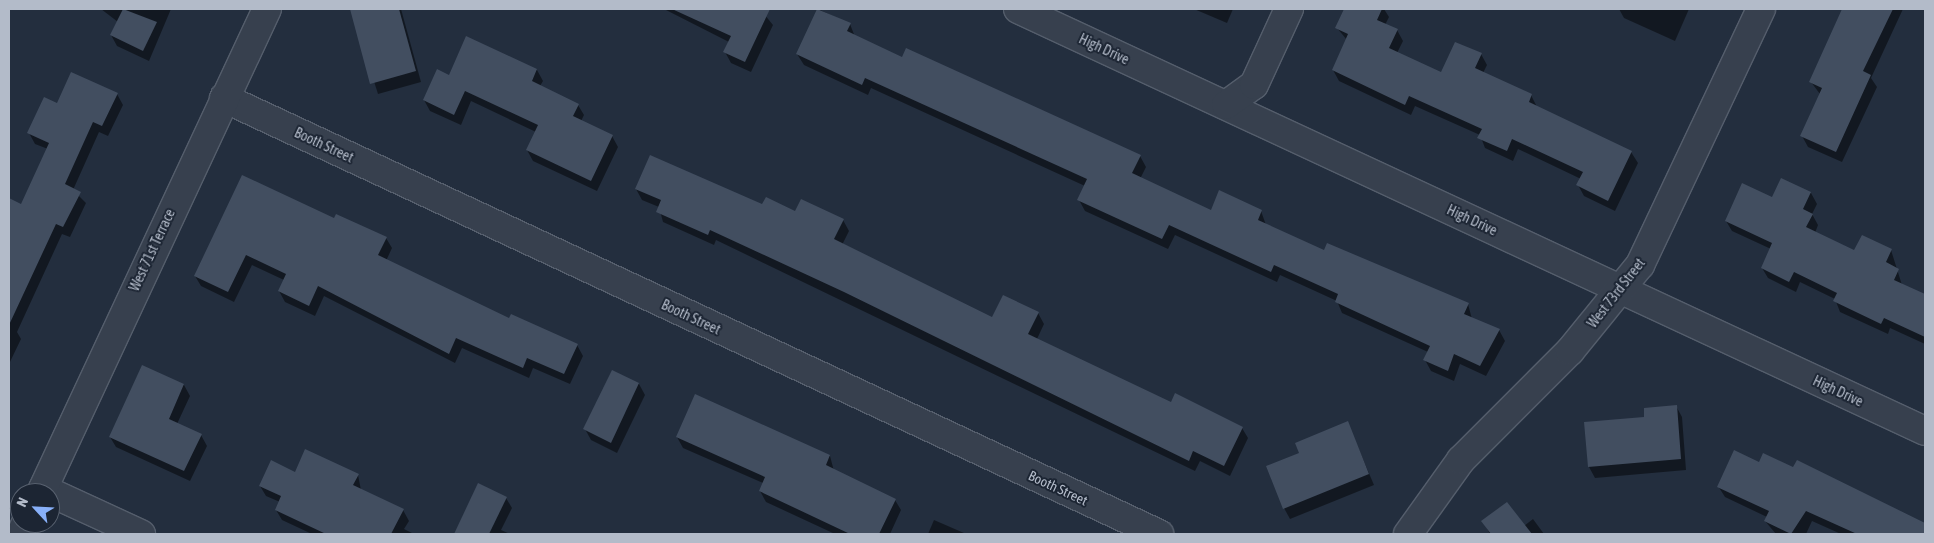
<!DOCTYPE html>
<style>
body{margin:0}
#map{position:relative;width:1934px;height:543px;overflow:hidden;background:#232e3e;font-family:"Asap Condensed",sans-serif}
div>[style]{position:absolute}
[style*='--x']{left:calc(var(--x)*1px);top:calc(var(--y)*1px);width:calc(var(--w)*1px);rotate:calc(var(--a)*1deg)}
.shadow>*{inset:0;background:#0007}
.building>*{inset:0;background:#424e60}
.roads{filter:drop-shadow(1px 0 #555e6c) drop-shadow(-1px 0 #555e6c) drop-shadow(0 1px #555e6c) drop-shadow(0 -1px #555e6c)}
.minor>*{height:28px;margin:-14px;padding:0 14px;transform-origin:14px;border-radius:14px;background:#37404e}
span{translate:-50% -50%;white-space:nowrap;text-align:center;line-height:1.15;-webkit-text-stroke:4px #1c2533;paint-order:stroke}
.street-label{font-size:14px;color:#b3bbc9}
.frame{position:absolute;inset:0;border:10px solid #b3bbc9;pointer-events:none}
.north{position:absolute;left:10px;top:483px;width:50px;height:50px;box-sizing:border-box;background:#1c2533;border:1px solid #58616f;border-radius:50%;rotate:295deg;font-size:14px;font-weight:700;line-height:20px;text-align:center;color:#b3bbc9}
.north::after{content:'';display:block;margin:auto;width:18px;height:22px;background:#88b0f9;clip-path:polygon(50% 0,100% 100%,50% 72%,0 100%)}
</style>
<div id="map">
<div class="shadow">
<i style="clip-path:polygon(101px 9px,171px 9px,149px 61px,117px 46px,111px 35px,118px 22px)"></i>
<i style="clip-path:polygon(351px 9px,401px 9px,421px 82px,378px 94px)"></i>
<i style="clip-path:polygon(664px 9px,760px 9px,773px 25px,751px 72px,731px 63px,725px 52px,729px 42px)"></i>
<i style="clip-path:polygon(818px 9px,850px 24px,855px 37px,902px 59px,1140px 156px,1146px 167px,1140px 179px,1211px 212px,1261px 211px,1266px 225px,1325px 252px,1468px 304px,1472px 319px,1499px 330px,1505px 341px,1486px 376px,1460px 364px,1454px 381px,1431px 371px,1425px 360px,1428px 352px,1342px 313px,1337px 301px,1280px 275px,1277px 282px,1175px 235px,1168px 249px,1085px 211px,1079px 200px,1085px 186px,871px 88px,868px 95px,804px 65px,797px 54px)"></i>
<i style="clip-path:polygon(1194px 9px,1233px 9px,1227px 23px)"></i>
<i style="clip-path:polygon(1346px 9px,1384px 9px,1389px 17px,1385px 25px,1397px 30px,1403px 41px,1397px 53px,1442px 74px,1481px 54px,1487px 65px,1483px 73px,1531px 95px,1537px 107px,1631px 152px,1638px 163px,1615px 211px,1584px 196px,1578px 185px,1581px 179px,1518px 149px,1513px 161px,1485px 148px,1480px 135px,1415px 106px,1411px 115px,1339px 81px,1333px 70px,1347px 40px,1337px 28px)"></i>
<i style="clip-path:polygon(1619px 9px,1689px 9px,1675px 41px,1624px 18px)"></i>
<i style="clip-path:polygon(1843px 9px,1903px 9px,1871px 78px,1877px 87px,1842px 162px,1808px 147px,1802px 136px,1820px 94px,1811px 82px)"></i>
<i style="clip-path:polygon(537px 70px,543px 81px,540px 86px,578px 105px,584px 115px,581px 121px,612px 136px,618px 147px,597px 191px,533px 161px,527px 150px,536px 132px,471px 101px,461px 125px,430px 111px,424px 100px,449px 76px)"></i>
<i style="clip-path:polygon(117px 94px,123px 105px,108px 136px,99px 132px,73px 190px,86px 203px,70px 237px,62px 234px,17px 332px,21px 339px,9px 364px,9px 203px,22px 205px,48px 149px,35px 144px,29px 133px,58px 105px)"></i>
<i style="clip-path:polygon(242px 177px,335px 220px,386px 238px,392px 248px,386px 261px,510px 320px,577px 345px,583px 356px,570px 384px,533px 368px,529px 378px,462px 348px,455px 363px,324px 296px,315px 316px,285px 302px,279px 291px,284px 280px,252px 265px,234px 302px,201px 286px,195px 276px)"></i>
<i style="clip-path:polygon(636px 189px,843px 220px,849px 231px,842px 245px,993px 319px,1038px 313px,1044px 324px,1037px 339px,1171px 404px,1242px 428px,1248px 438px,1230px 476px,1200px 461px,1195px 471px,716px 240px,714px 245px,663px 222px,659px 207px,642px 200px)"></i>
<i style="clip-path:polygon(1811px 193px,1817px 204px,1812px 214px,1818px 225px,1815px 233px,1855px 251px,1891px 250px,1902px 285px,1925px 296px,1925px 344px,1890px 328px,1888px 334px,1840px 312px,1835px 299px,1800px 282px,1796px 292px,1768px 278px,1762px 268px,1771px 249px,1732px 231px,1726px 221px,1773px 199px)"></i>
<i style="clip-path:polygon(142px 366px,184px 385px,190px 396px,177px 424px,201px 435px,207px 446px,190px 481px,116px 447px,110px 437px)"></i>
<i style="clip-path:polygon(613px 372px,639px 384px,645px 395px,617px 453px,591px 440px,585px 429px)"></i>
<i style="clip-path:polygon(1676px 406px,1682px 417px,1686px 470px,1595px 478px,1589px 467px,1585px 423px,1646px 418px)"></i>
<i style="clip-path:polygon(1347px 422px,1374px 485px,1290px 519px,1284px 508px,1301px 454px)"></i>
<i style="clip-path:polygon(677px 437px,830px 456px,834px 471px,895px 500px,901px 510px,890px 534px,835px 534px,766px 502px,760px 491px,763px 483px,683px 448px)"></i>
<i style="clip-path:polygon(1797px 462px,1925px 526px,1925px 534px,1841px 534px,1812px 521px,1806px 534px,1776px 534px,1765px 521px,1767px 517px,1725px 497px,1718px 486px,1760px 463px,1794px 469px)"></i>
<i style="clip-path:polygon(295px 473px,358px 475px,361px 490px,403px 510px,409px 521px,404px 529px,414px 534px,312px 534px,282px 520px,276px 510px,280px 502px,266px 496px,260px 486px)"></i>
<i style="clip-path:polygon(478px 485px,506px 498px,512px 508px,501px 530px,510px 534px,455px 534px)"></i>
<i style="clip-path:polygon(1533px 519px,1544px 534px,1490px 534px,1483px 521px,1524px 526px)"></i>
<i style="clip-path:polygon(934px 520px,964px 533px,965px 534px,928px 534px)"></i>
</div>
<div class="building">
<i style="clip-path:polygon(123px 9px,157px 22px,143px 51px,110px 35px)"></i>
<i style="clip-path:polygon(350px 9px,399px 9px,416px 71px,370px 84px)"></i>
<i style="clip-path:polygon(672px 9px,770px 9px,745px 62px,723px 52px,731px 36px)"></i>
<i style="clip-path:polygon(817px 9px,851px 23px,847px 31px,902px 57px,906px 48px,1141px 155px,1132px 173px,1211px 210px,1219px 190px,1262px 210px,1258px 220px,1324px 250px,1327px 243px,1469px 303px,1464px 314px,1500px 329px,1480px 366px,1454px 354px,1448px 371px,1423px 360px,1430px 346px,1335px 302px,1338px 294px,1274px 265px,1271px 272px,1169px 225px,1162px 239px,1077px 200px,1087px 179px,865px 78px,862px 85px,796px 54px)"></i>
<i style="clip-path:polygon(1344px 9px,1382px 9px,1377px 20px,1398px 29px,1389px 48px,1441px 72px,1455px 42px,1482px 53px,1475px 68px,1532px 94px,1529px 102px,1632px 151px,1608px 201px,1576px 185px,1583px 172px,1512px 139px,1507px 151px,1477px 138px,1482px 129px,1409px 96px,1405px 105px,1332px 70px,1348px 34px,1335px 28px)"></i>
<i style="clip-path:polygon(1842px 9px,1893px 9px,1863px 71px,1871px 75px,1836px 152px,1800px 136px,1822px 88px,1809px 82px)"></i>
<i style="clip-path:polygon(466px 36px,537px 69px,532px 81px,579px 104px,573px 116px,613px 135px,591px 181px,526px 150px,538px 125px,465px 91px,454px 115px,423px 100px,437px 69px,449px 75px)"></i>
<i style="clip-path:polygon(71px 72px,118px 93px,102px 126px,93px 122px,65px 184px,81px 192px,63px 227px,56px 224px,9px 325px,9px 198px,21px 204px,49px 143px,27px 133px,44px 97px,57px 103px)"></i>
<i style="clip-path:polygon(650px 155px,762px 204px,766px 197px,795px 211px,801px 199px,844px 219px,834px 239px,992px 317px,1003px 295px,1039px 312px,1028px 334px,1171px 402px,1175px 393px,1243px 427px,1224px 466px,1193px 451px,1189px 461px,844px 292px,710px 230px,708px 235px,656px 212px,661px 200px,635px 189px)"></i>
<i style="clip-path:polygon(242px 175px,334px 218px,336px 214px,387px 237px,378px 255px,509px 318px,511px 314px,578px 344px,564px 374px,527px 358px,523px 368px,456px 338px,449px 354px,318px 286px,309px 306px,278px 291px,286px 274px,246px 255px,228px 292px,194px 276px)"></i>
<i style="clip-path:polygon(1781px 178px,1811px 192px,1803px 209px,1813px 214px,1806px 227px,1854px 250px,1862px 235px,1892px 249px,1886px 262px,1899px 269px,1894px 280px,1925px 294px,1925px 337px,1884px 318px,1881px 324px,1833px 301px,1837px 293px,1794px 272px,1789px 282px,1761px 268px,1772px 243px,1725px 221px,1742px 183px,1772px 197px)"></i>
<i style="clip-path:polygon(142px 365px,184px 384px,169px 419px,202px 434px,184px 471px,109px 437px)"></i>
<i style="clip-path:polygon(612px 370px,639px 383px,611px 443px,583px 429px)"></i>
<i style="clip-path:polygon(695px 394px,830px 455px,826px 465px,896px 499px,879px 534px,850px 534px,759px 491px,765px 477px,676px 437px)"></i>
<i style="clip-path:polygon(1677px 405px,1681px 459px,1588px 467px,1584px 422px,1644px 417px,1644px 408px)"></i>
<i style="clip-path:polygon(1348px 421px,1369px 474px,1283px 509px,1266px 466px,1299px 453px,1295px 443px)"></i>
<i style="clip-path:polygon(305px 449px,359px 474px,353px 485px,404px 509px,391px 534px,326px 534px,275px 510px,281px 496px,259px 486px,271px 460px,295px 472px)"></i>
<i style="clip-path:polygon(1734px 450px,1759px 462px,1763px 453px,1793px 467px,1797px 460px,1925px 523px,1925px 534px,1857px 534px,1806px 511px,1791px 534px,1764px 521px,1769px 511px,1717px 487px)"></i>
<i style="clip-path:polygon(478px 483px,507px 497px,489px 534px,454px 534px)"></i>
<i style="clip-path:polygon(1507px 502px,1532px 534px,1491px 534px,1481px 521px)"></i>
</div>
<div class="roads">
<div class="minor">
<i style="--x:1018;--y:9;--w:1000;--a:24.95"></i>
<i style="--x:224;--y:98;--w:1032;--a:25"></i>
<i style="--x:1226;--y:105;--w:34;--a:-36"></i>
<i style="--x:1254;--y:85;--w:84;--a:-65.3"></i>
<i style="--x:43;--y:489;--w:108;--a:24.7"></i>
<i style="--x:41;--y:493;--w:534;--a:-64.97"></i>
<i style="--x:21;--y:534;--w:12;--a:-66"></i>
<i style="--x:1408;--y:534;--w:91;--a:-54.4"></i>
<i style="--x:1461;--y:460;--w:154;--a:-45"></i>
<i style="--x:1570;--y:351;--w:111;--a:-50.9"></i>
<i style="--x:1640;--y:265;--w:283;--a:-64.7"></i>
</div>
</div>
<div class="street-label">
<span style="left:1104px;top:49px;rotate:25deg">High Drive</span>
<span style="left:324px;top:145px;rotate:25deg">Booth Street</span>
<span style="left:1472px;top:220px;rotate:25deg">High Drive</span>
<span style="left:152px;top:250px;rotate:-65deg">West 71st Terrace</span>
<span style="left:1616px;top:293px;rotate:-52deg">West 73rd Street</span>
<span style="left:691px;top:317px;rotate:25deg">Booth Street</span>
<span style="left:1838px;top:391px;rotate:25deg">High Drive</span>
<span style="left:1058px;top:488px;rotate:25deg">Booth Street</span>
</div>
<div class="frame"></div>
<div class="north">N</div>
</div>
